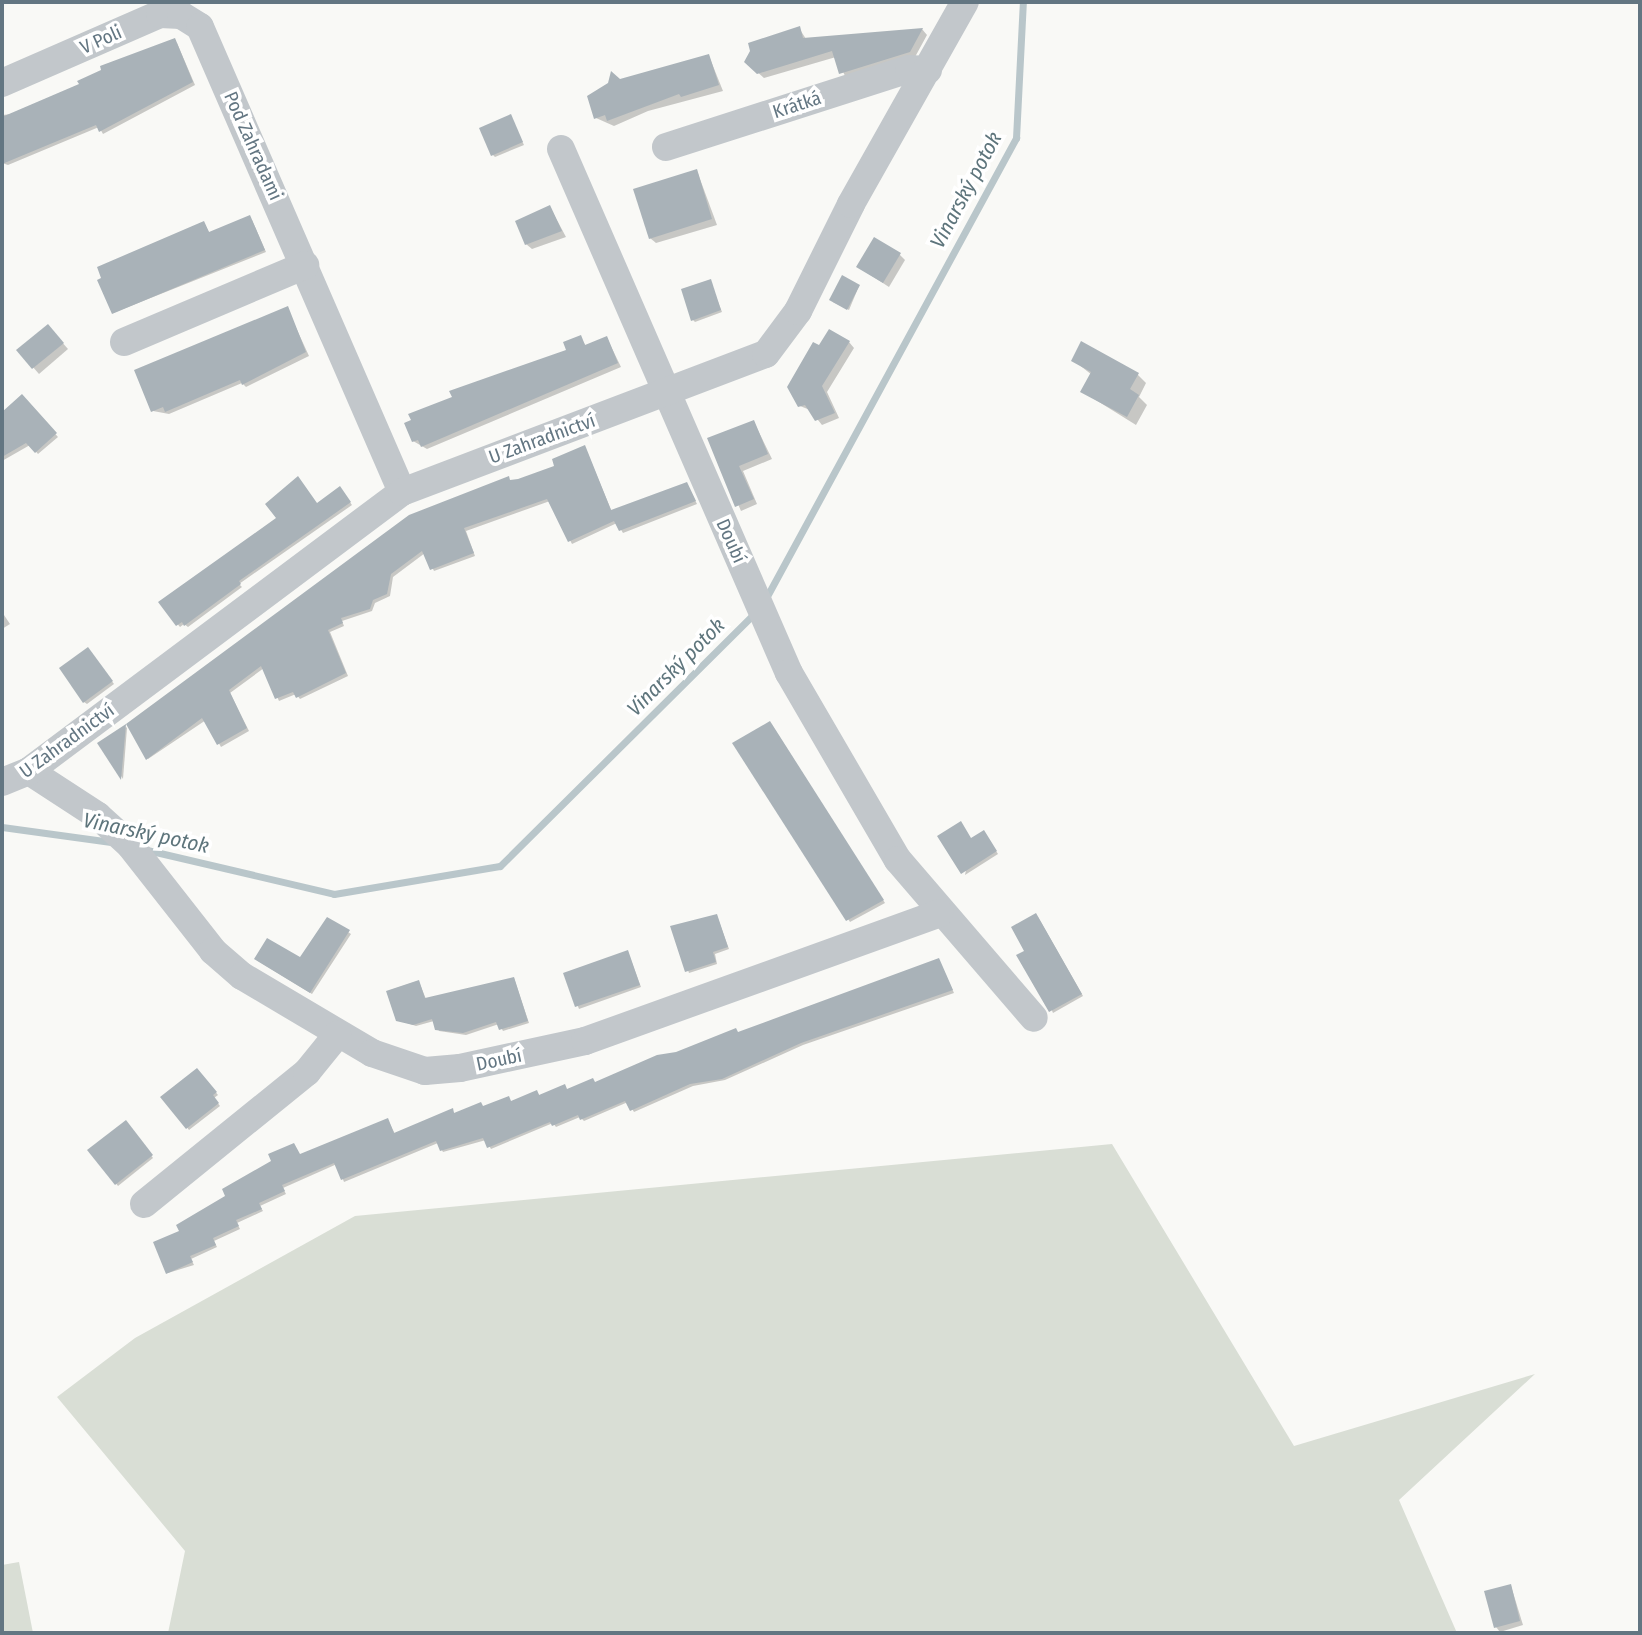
<!DOCTYPE html>
<meta charset="utf-8">
<style>
body{margin:0}
#map{position:relative;width:1642px;height:1635px;overflow:hidden;background:#f9f9f6;font-family:"Fira Sans Condensed",sans-serif}
div>[style]{position:absolute}
[style*='--x']{left:calc(var(--x)*1px);top:calc(var(--y)*1px);width:calc(var(--w)*1px);rotate:calc(var(--a)*1deg)}
.green>*{inset:0;background:#d9ded5}
.shadow>*{inset:0;background:#0003}
.stream>*{height:7px;margin:-3.5px;padding:0 3.5px;transform-origin:3.5px;border-radius:3.5px;background:#b9c6ca}
.building>*{inset:0;background:#a9b2b8}
.minor>*{height:28px;margin:-14px;padding:0 14px;transform-origin:14px;border-radius:14px;background:#c2c7cb}
span{translate:-50% -50%;white-space:nowrap;text-align:center;line-height:1.15;-webkit-text-stroke:7px #fff;paint-order:stroke}
.street-label{font-size:19px;color:#637682}
.water-label{font-size:21px;color:#5e757c;font-style:italic}
.frame{position:absolute;inset:0;border:4px solid #637682;pointer-events:none}
</style>
<div id="map">
<div class="green">
<i style="clip-path:polygon(1112px 1144px,1294px 1446px,1535px 1374px,1399px 1500px,1457px 1633px,168px 1633px,185px 1551px,57px 1397px,135px 1338px,355px 1216px)"></i>
<i style="clip-path:polygon(19px 1562px,33px 1633px,2px 1633px,2px 1565px)"></i>
</div>
<div class="shadow">
<i style="clip-path:polygon(799px 28px,806px 39px,922px 29px,927px 35px,915px 57px,846px 78px,836px 57px,764px 78px,746px 62px)"></i>
<i style="clip-path:polygon(177px 43px,195px 85px,103px 134px,99px 127px,8px 165px,2px 163px,2px 115px,13px 114px)"></i>
<i style="clip-path:polygon(709px 56px,723px 91px,648px 111px,614px 126px,596px 118px,620px 81px)"></i>
<i style="clip-path:polygon(510px 116px,524px 145px,495px 157px,493px 155px)"></i>
<i style="clip-path:polygon(697px 171px,717px 225px,656px 243px,650px 238px)"></i>
<i style="clip-path:polygon(550px 207px,566px 237px,532px 249px,526px 244px)"></i>
<i style="clip-path:polygon(252px 220px,266px 252px,113px 313px,204px 223px,210px 234px)"></i>
<i style="clip-path:polygon(899px 254px,905px 260px,889px 287px,858px 267px)"></i>
<i style="clip-path:polygon(710px 281px,722px 312px,695px 322px,693px 320px)"></i>
<i style="clip-path:polygon(859px 286px,849px 310px,833px 302px)"></i>
<i style="clip-path:polygon(287px 308px,309px 356px,246px 387px,242px 383px,169px 414px,153px 411px)"></i>
<i style="clip-path:polygon(53px 332px,68px 349px,39px 374px,19px 351px)"></i>
<i style="clip-path:polygon(580px 337px,586px 346px,607px 338px,621px 367px,427px 449px,413px 441px,413px 421px,569px 351px)"></i>
<i style="clip-path:polygon(849px 342px,854px 348px,827px 392px,839px 418px,822px 425px,810px 410px,800px 406px,820px 348px)"></i>
<i style="clip-path:polygon(1073px 360px,1138px 375px,1146px 383px,1139px 397px,1147px 405px,1136px 425px,1083px 392px,1092px 375px)"></i>
<i style="clip-path:polygon(22px 397px,58px 437px,38px 454px,30px 445px,2px 461px,2px 414px)"></i>
<i style="clip-path:polygon(754px 422px,772px 459px,743px 471px,757px 504px,741px 511px,710px 439px)"></i>
<i style="clip-path:polygon(585px 447px,612px 512px,687px 484px,697px 504px,623px 533px,617px 523px,572px 544px,550px 501px,466px 531px,475px 556px,434px 571px,425px 553px,393px 577px,390px 596px,375px 603px,372px 611px,342px 621px,344px 626px,330px 632px,348px 676px,300px 699px,296px 694px,279px 701px,264px 668px,230px 693px,249px 731px,221px 747px,206px 720px,148px 759px,128px 725px,508px 478px,511px 482px,556px 467px)"></i>
<i style="clip-path:polygon(342px 491px,352px 505px,239px 584px,242px 587px,188px 627px,184px 624px,180px 627px,160px 603px)"></i>
<i style="clip-path:polygon(2px 612px,10px 624px,2px 629px)"></i>
<i style="clip-path:polygon(90px 652px,114px 684px,87px 704px,84px 702px)"></i>
<i style="clip-path:polygon(772px 725px,885px 903px,850px 922px,734px 743px)"></i>
<i style="clip-path:polygon(126px 727px,127px 728px,123px 779px,100px 743px)"></i>
<i style="clip-path:polygon(985px 834px,998px 854px,965px 875px,972px 840px)"></i>
<i style="clip-path:polygon(717px 916px,729px 949px,715px 954px,717px 964px,689px 973px,672px 927px)"></i>
<i style="clip-path:polygon(1038px 917px,1083px 996px,1053px 1013px,1027px 951px)"></i>
<i style="clip-path:polygon(328px 919px,351px 934px,312px 994px,258px 961px,301px 959px)"></i>
<i style="clip-path:polygon(628px 952px,641px 987px,579px 1009px,565px 974px)"></i>
<i style="clip-path:polygon(940px 962px,954px 993px,803px 1045px,725px 1080px,693px 1086px,634px 1112px,628px 1102px,584px 1121px,580px 1117px,556px 1127px,553px 1123px,491px 1149px,486px 1140px,443px 1152px,438px 1143px,344px 1182px,337px 1164px,283px 1188px,286px 1194px,260px 1206px,263px 1211px,237px 1223px,240px 1229px,214px 1241px,217px 1247px,191px 1259px,194px 1265px,168px 1273px,181px 1232px,294px 1145px,300px 1156px,388px 1120px,395px 1134px,452px 1110px,455px 1114px,512px 1103px,537px 1092px,540px 1096px,595px 1084px)"></i>
<i style="clip-path:polygon(514px 978px,529px 1023px,503px 1031px,499px 1024px,466px 1035px,439px 1031px,434px 1021px,416px 1026px,398px 1020px,419px 982px,426px 999px)"></i>
<i style="clip-path:polygon(197px 1070px,218px 1095px,214px 1098px,220px 1106px,189px 1130px,163px 1097px)"></i>
<i style="clip-path:polygon(128px 1125px,153px 1158px,118px 1186px,90px 1150px)"></i>
<i style="clip-path:polygon(1511px 1586px,1523px 1625px,1500px 1632px,1496px 1627px)"></i>
</div>
<div class="stream">
<i style="--x:766;--y:598;--w:524;--a:-61.48"></i>
<i style="--x:1016;--y:138;--w:136;--a:-87.1"></i>
<i style="--x:2;--y:827;--w:110;--a:7.8"></i>
<i style="--x:147;--y:850;--w:192;--a:13.2"></i>
<i style="--x:334;--y:894;--w:168;--a:-9.6"></i>
<i style="--x:500;--y:866;--w:359;--a:-44.8"></i>
</div>
<div class="building">
<i style="clip-path:polygon(800px 26px,803px 38px,923px 28px,910px 52px,839px 74px,832px 51px,757px 74px,744px 62px,750px 51px,748px 43px)"></i>
<i style="clip-path:polygon(175px 38px,193px 82px,99px 132px,96px 125px,2px 164px,2px 117px,79px 84px,77px 81px,101px 70px,100px 66px)"></i>
<i style="clip-path:polygon(709px 54px,719px 85px,681px 97px,679px 94px,607px 121px,605px 115px,594px 119px,587px 96px,608px 83px,611px 71px,620px 79px)"></i>
<i style="clip-path:polygon(511px 114px,523px 142px,491px 156px,479px 128px)"></i>
<i style="clip-path:polygon(697px 169px,712px 219px,649px 239px,633px 189px)"></i>
<i style="clip-path:polygon(550px 205px,562px 231px,525px 245px,515px 221px)"></i>
<i style="clip-path:polygon(250px 215px,265px 250px,112px 314px,97px 280px,101px 278px,97px 267px,204px 221px,209px 232px)"></i>
<i style="clip-path:polygon(874px 237px,901px 253px,883px 283px,856px 267px)"></i>
<i style="clip-path:polygon(842px 275px,860px 285px,847px 310px,829px 300px)"></i>
<i style="clip-path:polygon(711px 279px,721px 310px,691px 321px,681px 289px)"></i>
<i style="clip-path:polygon(288px 306px,306px 352px,242px 385px,240px 380px,165px 412px,163px 407px,151px 412px,134px 370px)"></i>
<i style="clip-path:polygon(48px 324px,64px 343px,32px 369px,16px 350px)"></i>
<i style="clip-path:polygon(829px 329px,850px 341px,822px 386px,835px 413px,815px 421px,805px 405px,798px 407px,787px 387px,813px 342px,819px 345px)"></i>
<i style="clip-path:polygon(581px 335px,585px 345px,607px 336px,618px 363px,421px 447px,418px 440px,412px 442px,404px 423px,411px 420px,408px 414px,452px 397px,449px 391px,566px 350px,563px 342px)"></i>
<i style="clip-path:polygon(1081px 341px,1139px 373px,1130px 389px,1139px 395px,1127px 417px,1080px 392px,1091px 372px,1071px 361px)"></i>
<i style="clip-path:polygon(22px 394px,57px 433px,35px 453px,26px 443px,2px 457px,2px 412px)"></i>
<i style="clip-path:polygon(754px 420px,768px 454px,739px 466px,754px 499px,735px 507px,707px 438px)"></i>
<i style="clip-path:polygon(585px 445px,611px 510px,687px 482px,696px 501px,619px 531px,614px 521px,568px 542px,547px 499px,464px 528px,474px 553px,430px 570px,422px 551px,391px 574px,387px 594px,373px 600px,370px 609px,341px 618px,343px 623px,328px 630px,346px 673px,296px 698px,293px 692px,275px 699px,261px 666px,229px 690px,247px 728px,217px 745px,202px 718px,146px 760px,126px 724px,409px 515px,509px 476px,510px 480px,518px 479px,554px 466px,552px 459px)"></i>
<i style="clip-path:polygon(298px 476px,317px 503px,340px 486px,351px 502px,239px 581px,241px 584px,184px 626px,182px 622px,176px 626px,158px 602px,276px 518px,265px 504px)"></i>
<i style="clip-path:polygon(88px 647px,113px 681px,83px 703px,59px 668px)"></i>
<i style="clip-path:polygon(770px 721px,884px 900px,846px 921px,732px 743px)"></i>
<i style="clip-path:polygon(126px 724px,121px 780px,97px 743px)"></i>
<i style="clip-path:polygon(961px 821px,971px 838px,984px 830px,997px 851px,961px 874px,937px 836px)"></i>
<i style="clip-path:polygon(1036px 913px,1082px 994px,1049px 1012px,1016px 955px,1024px 951px,1011px 927px)"></i>
<i style="clip-path:polygon(717px 914px,728px 947px,713px 952px,716px 962px,685px 972px,670px 926px)"></i>
<i style="clip-path:polygon(327px 917px,350px 930px,310px 993px,254px 959px,267px 938px,300px 957px)"></i>
<i style="clip-path:polygon(628px 950px,640px 985px,575px 1007px,563px 973px)"></i>
<i style="clip-path:polygon(939px 958px,953px 990px,801px 1043px,722px 1079px,690px 1084px,630px 1111px,625px 1101px,580px 1120px,578px 1115px,552px 1126px,550px 1122px,487px 1148px,483px 1138px,440px 1151px,436px 1141px,341px 1180px,334px 1163px,282px 1185px,285px 1191px,259px 1203px,262px 1209px,236px 1220px,239px 1226px,213px 1238px,216px 1245px,190px 1256px,193px 1262px,166px 1274px,153px 1242px,179px 1231px,176px 1225px,225px 1196px,222px 1189px,271px 1161px,268px 1154px,294px 1143px,300px 1154px,388px 1118px,394px 1133px,453px 1108px,454px 1113px,481px 1102px,483px 1106px,509px 1096px,511px 1101px,537px 1090px,539px 1095px,565px 1084px,567px 1089px,593px 1078px,595px 1082px,657px 1055px,676px 1052px,736px 1028px,738px 1032px)"></i>
<i style="clip-path:polygon(514px 977px,528px 1021px,499px 1030px,496px 1022px,463px 1033px,435px 1030px,432px 1019px,413px 1025px,396px 1021px,386px 991px,419px 980px,425px 998px)"></i>
<i style="clip-path:polygon(197px 1068px,217px 1092px,213px 1095px,219px 1103px,186px 1129px,160px 1097px)"></i>
<i style="clip-path:polygon(126px 1120px,153px 1155px,115px 1185px,87px 1150px)"></i>
<i style="clip-path:polygon(1511px 1584px,1520px 1621px,1494px 1628px,1484px 1591px)"></i>
</div>
<div class="minor">
<i style="--x:2;--y:83;--w:172;--a:-23.6"></i>
<i style="--x:160;--y:14;--w:21;--a:3"></i>
<i style="--x:181;--y:15;--w:22;--a:32"></i>
<i style="--x:200;--y:27;--w:507;--a:66.52"></i>
<i style="--x:666;--y:147;--w:255;--a:-17.8"></i>
<i style="--x:909;--y:69;--w:19;--a:3"></i>
<i style="--x:561;--y:149;--w:571;--a:66.49"></i>
<i style="--x:789;--y:673;--w:216;--a:59.8"></i>
<i style="--x:898;--y:860;--w:208;--a:49.3"></i>
<i style="--x:124;--y:342;--w:197;--a:-23"></i>
<i style="--x:29;--y:771;--w:82;--a:33.1"></i>
<i style="--x:98;--y:816;--w:43;--a:42.2"></i>
<i style="--x:130;--y:845;--w:135;--a:51.9"></i>
<i style="--x:213;--y:951;--w:38;--a:41"></i>
<i style="--x:242;--y:976;--w:151;--a:30.6"></i>
<i style="--x:372;--y:1053;--w:56;--a:18.8"></i>
<i style="--x:425;--y:1071;--w:35;--a:-5"></i>
<i style="--x:460;--y:1068;--w:128;--a:-12.2"></i>
<i style="--x:585;--y:1041;--w:377;--a:-19.8"></i>
<i style="--x:2;--y:782;--w:29;--a:-22"></i>
<i style="--x:29;--y:771;--w:466;--a:-36.8"></i>
<i style="--x:402;--y:492;--w:389;--a:-20.8"></i>
<i style="--x:766;--y:354;--w:54;--a:-53.3"></i>
<i style="--x:798;--y:311;--w:119;--a:-63.6"></i>
<i style="--x:851;--y:204;--w:232;--a:-60.6"></i>
<i style="--x:144;--y:1204;--w:210;--a:-39"></i>
<i style="--x:307;--y:1072;--w:48;--a:-51"></i>
</div>
<div class="street-label">
<span style="left:101px;top:40px;rotate:-24deg">V Poli</span>
<span style="left:797px;top:105px;rotate:-18deg">Krátká</span>
<span style="left:253px;top:146px;rotate:66deg">Pod Zahradami</span>
<span style="left:542px;top:439px;rotate:-20deg">U Zahradnictví</span>
<span style="left:731px;top:541px;rotate:66deg">Doubí</span>
<span style="left:67px;top:741px;rotate:-36deg">U Zahradnictví</span>
<span style="left:499px;top:1060px;rotate:-12deg">Doubí</span>
</div>
<div class="water-label">
<span style="left:966px;top:190px;rotate:-62deg">Vinarský potok</span>
<span style="left:676px;top:667px;rotate:-45deg">Vinarský potok</span>
<span style="left:146px;top:833px;rotate:12deg">Vinarský potok</span>
</div>
<div class="frame"></div>
</div>
